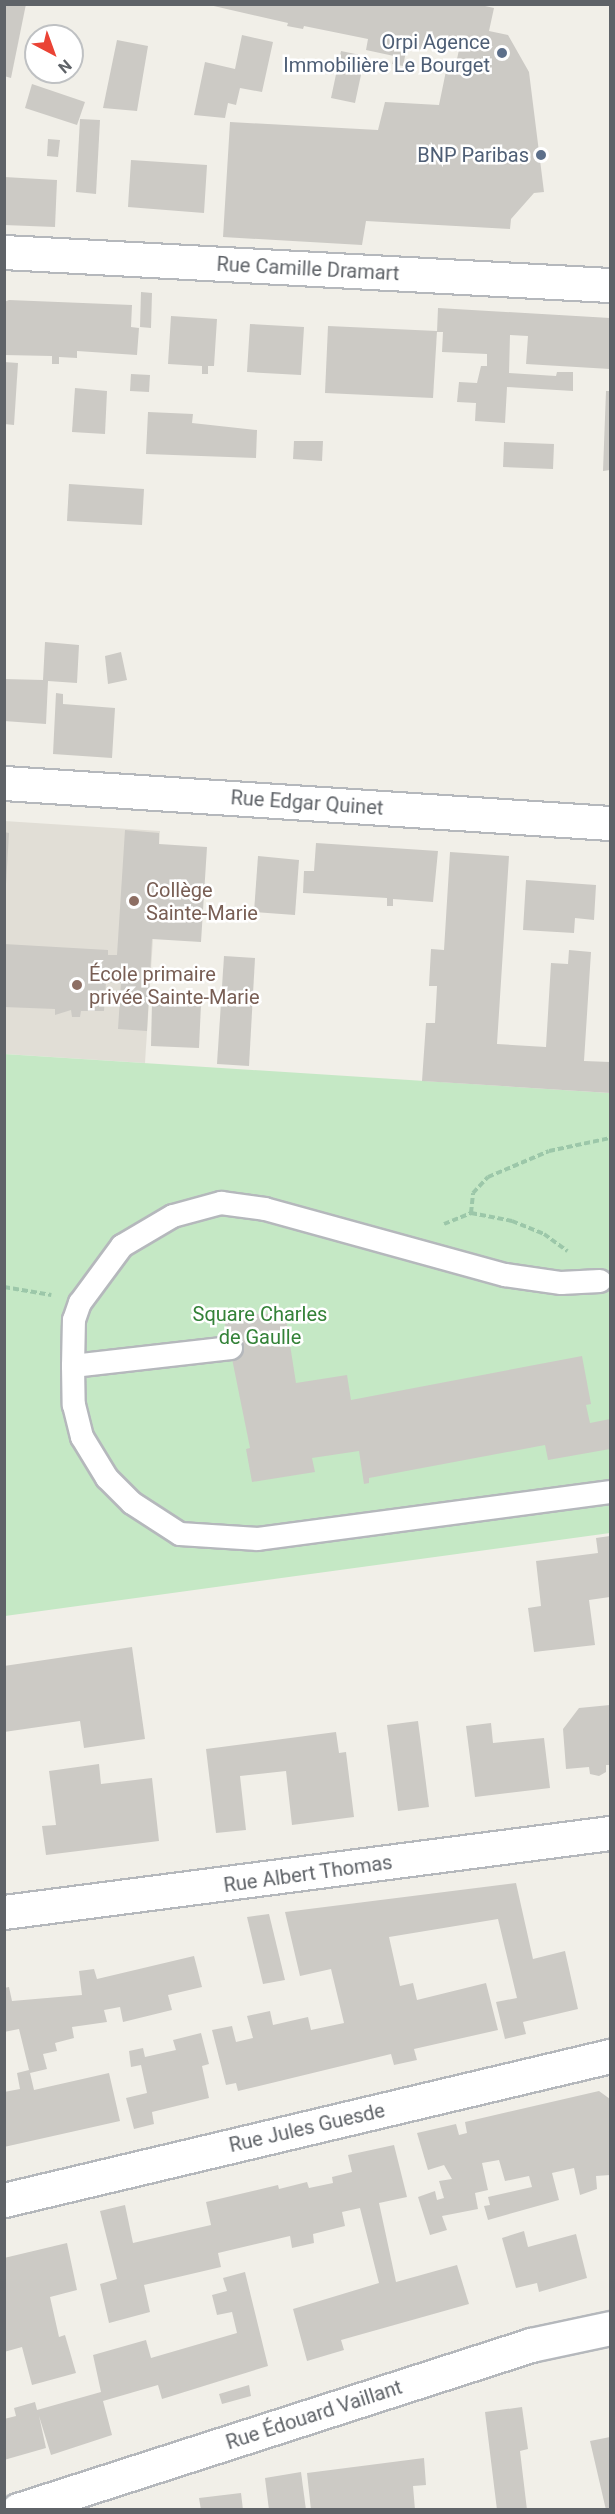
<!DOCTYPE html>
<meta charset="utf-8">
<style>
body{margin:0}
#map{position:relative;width:615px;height:2514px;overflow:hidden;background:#f1efe8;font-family:Roboto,sans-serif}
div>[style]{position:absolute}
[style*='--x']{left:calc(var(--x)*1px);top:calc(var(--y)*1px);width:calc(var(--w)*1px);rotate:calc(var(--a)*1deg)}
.education>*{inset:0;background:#e1ded6}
.green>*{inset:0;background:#c5e8c5}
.building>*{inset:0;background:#cccac5}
.path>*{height:4px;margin-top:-2px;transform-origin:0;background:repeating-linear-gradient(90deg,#9cc7a9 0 6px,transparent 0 9px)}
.roads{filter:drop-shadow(2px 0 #b5b8bc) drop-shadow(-2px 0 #b5b8bc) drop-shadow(0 2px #b5b8bc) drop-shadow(0 -2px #b5b8bc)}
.lane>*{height:22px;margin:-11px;padding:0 11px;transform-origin:11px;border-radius:11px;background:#fff}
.street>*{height:33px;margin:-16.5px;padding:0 16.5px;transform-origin:16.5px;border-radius:16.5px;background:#fff}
.dots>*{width:16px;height:16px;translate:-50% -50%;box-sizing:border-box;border:3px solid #fff;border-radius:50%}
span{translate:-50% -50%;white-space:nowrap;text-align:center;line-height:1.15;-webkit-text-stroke:5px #fff;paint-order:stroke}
.service-label{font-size:20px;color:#4e5e75}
.right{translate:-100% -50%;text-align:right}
.street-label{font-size:20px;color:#5f6368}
.education-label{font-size:20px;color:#785e54}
.left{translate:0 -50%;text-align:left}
.park-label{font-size:20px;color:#348238}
.frame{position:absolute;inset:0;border:6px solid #5f6368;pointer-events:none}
.north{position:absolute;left:24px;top:24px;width:60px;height:60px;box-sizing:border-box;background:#fff;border:2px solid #bfc1c3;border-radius:50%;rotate:139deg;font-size:16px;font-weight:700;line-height:24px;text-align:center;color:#5f6368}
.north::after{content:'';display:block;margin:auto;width:21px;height:27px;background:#ea4335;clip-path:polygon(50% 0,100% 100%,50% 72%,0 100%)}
</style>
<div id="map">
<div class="education">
<i style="clip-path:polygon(4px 821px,160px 831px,145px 1063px,5px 1054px)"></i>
</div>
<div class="green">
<i style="clip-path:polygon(4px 1054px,610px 1093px,610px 1533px,5px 1616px)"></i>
</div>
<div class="building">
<i style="clip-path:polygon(6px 4px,26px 4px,11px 78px,4px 76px)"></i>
<i style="clip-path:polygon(205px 4px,476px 4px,494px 8px,489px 31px,508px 35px,529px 72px,544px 192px,534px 193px,511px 219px,510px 229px,366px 221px,362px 245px,223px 237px,230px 122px,378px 130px,385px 102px,439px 105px,446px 71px,454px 72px,459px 50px,423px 43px,422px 50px,407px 47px,403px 66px,392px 64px,394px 56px,366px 50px,368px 39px,304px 26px,303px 29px,287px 26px,288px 23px)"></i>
<i style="clip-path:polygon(242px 35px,273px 42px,262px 92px,240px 88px,236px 105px,228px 103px,225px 118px,194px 115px,205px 62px,235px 69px)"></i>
<i style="clip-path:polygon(117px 40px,148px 46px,137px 111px,103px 108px)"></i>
<i style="clip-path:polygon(341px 51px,365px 56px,355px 103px,331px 98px)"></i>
<i style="clip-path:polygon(32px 84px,85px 102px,77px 125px,25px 108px)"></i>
<i style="clip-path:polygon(80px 119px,100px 120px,96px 194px,76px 192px)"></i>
<i style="clip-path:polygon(48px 139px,60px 140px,58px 157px,47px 156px)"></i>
<i style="clip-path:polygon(131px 160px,207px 165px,204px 213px,128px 207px)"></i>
<i style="clip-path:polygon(4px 177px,57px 180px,55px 227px,4px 225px)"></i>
<i style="clip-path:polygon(141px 292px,152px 293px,151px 328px,140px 327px)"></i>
<i style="clip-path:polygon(9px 300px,132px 305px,131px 327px,139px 328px,137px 355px,77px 351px,77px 358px,59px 357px,59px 364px,52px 364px,52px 356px,4px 355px,4px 302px)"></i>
<i style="clip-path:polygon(438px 308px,610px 318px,610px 369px,526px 364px,528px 336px,510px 335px,509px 373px,556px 376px,557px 372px,573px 372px,573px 391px,507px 387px,505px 423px,475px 421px,476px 403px,457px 402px,459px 382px,477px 383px,481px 366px,487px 366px,487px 354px,442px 352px,443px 332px,437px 332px)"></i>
<i style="clip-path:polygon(171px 316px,217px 319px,214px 366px,208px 366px,208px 374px,202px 374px,202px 366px,168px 364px)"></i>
<i style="clip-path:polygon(250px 324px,304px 327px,301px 375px,247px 372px)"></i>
<i style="clip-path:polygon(328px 326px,437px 331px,433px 398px,325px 393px)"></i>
<i style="clip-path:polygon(4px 362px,18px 363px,14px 425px,4px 424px)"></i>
<i style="clip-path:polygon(131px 374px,150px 375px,149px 392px,130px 391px)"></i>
<i style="clip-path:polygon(75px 388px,107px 391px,105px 434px,72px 432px)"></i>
<i style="clip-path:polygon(606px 391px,610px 391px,610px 470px,603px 471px)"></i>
<i style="clip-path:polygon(148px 412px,193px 414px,192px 423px,257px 430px,256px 458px,146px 454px)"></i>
<i style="clip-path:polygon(294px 441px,323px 441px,322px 461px,293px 459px)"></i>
<i style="clip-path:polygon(504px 442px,554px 444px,553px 469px,503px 467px)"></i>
<i style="clip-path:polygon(69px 484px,144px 489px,142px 525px,67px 521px)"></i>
<i style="clip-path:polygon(45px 642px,79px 645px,77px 683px,48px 681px,46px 724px,4px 721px,4px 679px,43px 680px)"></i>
<i style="clip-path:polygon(121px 652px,127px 680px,108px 684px,105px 656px)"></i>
<i style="clip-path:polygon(56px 693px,63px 694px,63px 704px,115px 708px,112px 758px,53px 754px)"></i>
<i style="clip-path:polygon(125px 830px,159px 833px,159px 844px,207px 847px,201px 942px,152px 939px,147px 1031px,118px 1029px,121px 983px,106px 982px,104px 1011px,81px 1011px,80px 1017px,72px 1017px,71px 1010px,55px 1015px,55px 1009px,4px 1007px,4px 944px,108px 950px,108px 955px,117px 955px)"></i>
<i style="clip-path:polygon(4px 832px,9px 833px,6px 884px,4px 884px)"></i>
<i style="clip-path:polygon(316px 843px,438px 851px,433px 902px,393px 899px,393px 906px,387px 906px,387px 898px,303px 893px,304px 871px,314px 871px)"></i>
<i style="clip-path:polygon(450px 852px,509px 856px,497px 1044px,546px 1047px,551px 963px,568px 964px,569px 950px,591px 952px,584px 1061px,610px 1062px,610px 1093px,422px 1081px,426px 1023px,435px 1023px,437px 986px,429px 986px,431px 949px,444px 950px)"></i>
<i style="clip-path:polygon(258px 856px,299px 860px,295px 915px,254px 912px)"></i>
<i style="clip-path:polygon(526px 880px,596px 885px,594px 920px,575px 918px,574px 933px,523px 930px)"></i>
<i style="clip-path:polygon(224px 956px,255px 958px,249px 1066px,217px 1064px)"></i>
<i style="clip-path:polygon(152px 1002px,201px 1004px,199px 1048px,151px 1046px)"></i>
<i style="clip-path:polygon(223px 1314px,290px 1314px,290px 1319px,286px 1319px,296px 1383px,347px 1375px,351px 1400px,582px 1356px,591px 1404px,586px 1405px,590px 1423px,610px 1419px,610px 1449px,548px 1460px,545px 1445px,369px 1478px,369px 1483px,364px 1484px,359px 1451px,312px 1458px,315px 1472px,252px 1482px,246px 1449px,250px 1448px)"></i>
<i style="clip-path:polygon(610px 1536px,610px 1597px,589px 1600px,595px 1645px,534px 1652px,528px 1608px,541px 1606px,536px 1561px,598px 1553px,596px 1538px)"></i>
<i style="clip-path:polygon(132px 1647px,145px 1739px,84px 1748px,80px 1721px,4px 1732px,4px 1666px)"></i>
<i style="clip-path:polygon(610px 1705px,610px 1765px,606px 1765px,606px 1772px,599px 1776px,590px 1774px,589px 1767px,566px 1769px,563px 1729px,579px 1708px)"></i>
<i style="clip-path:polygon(418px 1721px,429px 1807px,398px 1811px,387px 1725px)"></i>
<i style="clip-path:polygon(491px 1723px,493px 1743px,544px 1738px,550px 1788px,475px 1797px,466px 1726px)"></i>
<i style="clip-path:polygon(336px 1732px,339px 1753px,346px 1752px,354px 1817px,292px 1825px,286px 1771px,240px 1776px,246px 1830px,216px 1833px,206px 1749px)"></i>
<i style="clip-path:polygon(99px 1764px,101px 1784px,152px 1778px,159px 1841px,46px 1855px,42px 1826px,56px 1825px,49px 1771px)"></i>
<i style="clip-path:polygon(516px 1883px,533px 1959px,565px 1951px,578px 2009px,523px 2022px,526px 2034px,505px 2039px,496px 2002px,517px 1998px,498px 1919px,389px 1937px,400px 1986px,413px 1983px,417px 2000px,486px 1983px,498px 2030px,414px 2049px,417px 2060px,394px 2065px,391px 2054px,238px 2091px,236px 2083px,226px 2085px,212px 2030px,232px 2026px,236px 2042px,253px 2038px,247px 2016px,270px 2011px,273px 2025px,308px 2017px,311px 2030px,344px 2023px,331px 1969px,300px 1976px,285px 1912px)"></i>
<i style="clip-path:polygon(269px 1914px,285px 1980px,263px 1984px,247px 1917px)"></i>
<i style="clip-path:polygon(194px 1956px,202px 1987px,168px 1995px,172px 2010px,123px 2022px,120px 2007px,104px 2010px,107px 2022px,72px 2027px,74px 2038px,55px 2043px,57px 2051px,43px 2054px,47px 2069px,30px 2073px,34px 2090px,109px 2073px,120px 2121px,4px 2147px,4px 2092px,20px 2089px,17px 2073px,29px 2070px,19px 2029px,4px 2032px,4px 1988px,9px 1987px,12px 2001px,82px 1995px,79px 1971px,94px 1969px,97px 1979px)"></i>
<i style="clip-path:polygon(201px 2033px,209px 2064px,202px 2066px,209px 2098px,152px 2112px,154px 2124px,134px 2129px,126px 2098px,147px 2093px,141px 2065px,131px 2067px,129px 2051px,143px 2048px,145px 2057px,176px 2050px,173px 2040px)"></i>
<i style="clip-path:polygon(599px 2091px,610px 2099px,610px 2175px,596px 2176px,597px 2189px,580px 2195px,574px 2168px,552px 2173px,559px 2200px,488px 2220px,484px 2206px,490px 2205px,488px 2197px,532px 2187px,529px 2176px,505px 2181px,499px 2160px,482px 2163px,488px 2190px,475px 2193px,478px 2209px,442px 2216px,447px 2230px,430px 2235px,418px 2197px,435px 2191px,437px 2200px,444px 2198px,439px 2181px,452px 2179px,444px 2165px,428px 2170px,417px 2133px,456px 2124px,459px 2135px,467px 2133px,465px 2122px)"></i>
<i style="clip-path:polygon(394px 2145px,407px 2197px,379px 2203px,396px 2282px,457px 2265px,469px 2304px,341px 2340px,344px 2350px,307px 2361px,293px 2309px,379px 2283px,360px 2208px,342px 2212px,345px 2226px,313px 2234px,314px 2243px,292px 2248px,290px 2236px,218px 2253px,221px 2267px,144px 2285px,150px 2312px,109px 2323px,100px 2284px,117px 2279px,100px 2211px,125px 2205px,133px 2243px,211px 2225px,206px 2202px,278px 2185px,279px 2189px,307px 2182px,309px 2188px,333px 2183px,332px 2177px,352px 2172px,348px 2155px)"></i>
<i style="clip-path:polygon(524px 2231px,528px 2247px,576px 2234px,587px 2278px,539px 2292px,537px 2283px,516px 2288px,502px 2238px)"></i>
<i style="clip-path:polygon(67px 2243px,77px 2290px,50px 2297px,59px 2337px,65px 2335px,76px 2373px,32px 2385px,22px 2347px,4px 2352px,4px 2258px)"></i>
<i style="clip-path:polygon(245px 2272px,268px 2366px,162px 2399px,158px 2385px,103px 2401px,112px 2435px,51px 2455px,39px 2416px,46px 2448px,4px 2460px,4px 2419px,16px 2416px,14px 2408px,35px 2402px,37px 2410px,101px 2392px,93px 2355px,146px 2340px,151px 2358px,237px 2333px,232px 2312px,217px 2315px,212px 2295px,227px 2291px,223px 2278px)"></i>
<i style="clip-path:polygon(249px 2385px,251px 2396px,222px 2404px,219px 2394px)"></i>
<i style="clip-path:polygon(522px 2407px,528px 2449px,520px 2451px,527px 2510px,497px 2510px,485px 2412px)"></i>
<i style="clip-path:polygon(610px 2437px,610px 2510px,606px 2510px,590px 2441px)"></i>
<i style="clip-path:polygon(424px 2458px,426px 2485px,413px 2486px,415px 2510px,311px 2510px,307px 2473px)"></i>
<i style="clip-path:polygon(301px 2472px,306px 2510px,269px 2510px,265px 2478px)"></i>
<i style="clip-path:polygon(241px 2493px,243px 2510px,201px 2510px,199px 2498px)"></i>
</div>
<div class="path">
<i style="--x:471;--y:1213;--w:20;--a:-84"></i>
<i style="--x:473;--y:1193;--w:22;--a:-47"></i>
<i style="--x:488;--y:1177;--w:66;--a:-23.1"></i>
<i style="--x:549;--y:1151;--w:62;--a:-12"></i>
<i style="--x:444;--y:1224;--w:29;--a:-22"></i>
<i style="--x:471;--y:1213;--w:42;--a:11"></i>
<i style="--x:512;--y:1221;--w:35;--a:22"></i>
<i style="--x:544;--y:1234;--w:29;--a:36"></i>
<i style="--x:4;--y:1287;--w:48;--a:9.7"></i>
<i style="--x:4;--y:1496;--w:2;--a:90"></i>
</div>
<div class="roads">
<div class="lane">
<i style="--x:231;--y:1348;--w:159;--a:173.5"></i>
<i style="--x:73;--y:1366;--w:39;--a:89"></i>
<i style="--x:74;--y:1405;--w:33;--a:76"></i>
<i style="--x:82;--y:1437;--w:48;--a:58.6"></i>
<i style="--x:107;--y:1478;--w:35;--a:45"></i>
<i style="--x:132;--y:1503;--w:57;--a:32.9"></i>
<i style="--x:180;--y:1534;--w:78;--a:3.7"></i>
<i style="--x:258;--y:1539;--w:355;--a:-7.6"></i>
<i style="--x:73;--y:1366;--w:46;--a:-88.8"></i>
<i style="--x:74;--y:1320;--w:18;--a:-71"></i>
<i style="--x:80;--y:1303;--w:71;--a:-53.6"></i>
<i style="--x:122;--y:1246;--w:59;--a:-30.5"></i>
<i style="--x:173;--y:1216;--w:50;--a:-15.2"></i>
<i style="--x:221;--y:1203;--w:44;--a:7.8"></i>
<i style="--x:265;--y:1209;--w:249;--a:15.4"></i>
<i style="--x:505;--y:1275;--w:57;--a:8.1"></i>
<i style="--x:561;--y:1283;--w:39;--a:-3"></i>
</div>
<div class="street">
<i style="--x:4;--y:252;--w:607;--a:3.12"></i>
<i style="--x:4;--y:783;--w:607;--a:3.78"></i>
<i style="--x:4;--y:1912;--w:611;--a:-7.43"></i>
<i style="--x:4;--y:2200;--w:623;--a:-13.37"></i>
<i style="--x:18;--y:2510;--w:539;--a:-17.83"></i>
<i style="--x:531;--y:2345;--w:81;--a:-12.1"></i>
</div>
</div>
<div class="dots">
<i style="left:502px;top:53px;background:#5c6f8a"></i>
<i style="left:541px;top:155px;background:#5c6f8a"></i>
<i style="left:134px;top:901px;background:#8d6e63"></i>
<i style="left:77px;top:985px;background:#8d6e63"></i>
</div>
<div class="service-label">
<span class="right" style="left:490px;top:54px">Orpi Agence<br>Immobilière Le Bourget</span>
<span class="right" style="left:529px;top:155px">BNP Paribas</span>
</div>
<div class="street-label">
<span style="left:308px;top:269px;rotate:3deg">Rue Camille Dramart</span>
<span style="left:307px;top:803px;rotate:4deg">Rue Edgar Quinet</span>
<span style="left:308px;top:1874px;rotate:-8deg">Rue Albert Thomas</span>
<span style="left:307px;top:2128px;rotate:-13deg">Rue Jules Guesde</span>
<span style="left:314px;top:2415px;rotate:-18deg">Rue Édouard Vaillant</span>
</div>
<div class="education-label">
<span class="left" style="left:146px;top:902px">Collège<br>Sainte-Marie</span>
<span class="left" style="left:89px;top:986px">École primaire<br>privée Sainte-Marie</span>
</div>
<div class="park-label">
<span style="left:260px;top:1326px">Square Charles<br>de Gaulle</span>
</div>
<div class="frame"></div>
<div class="north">N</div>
</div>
